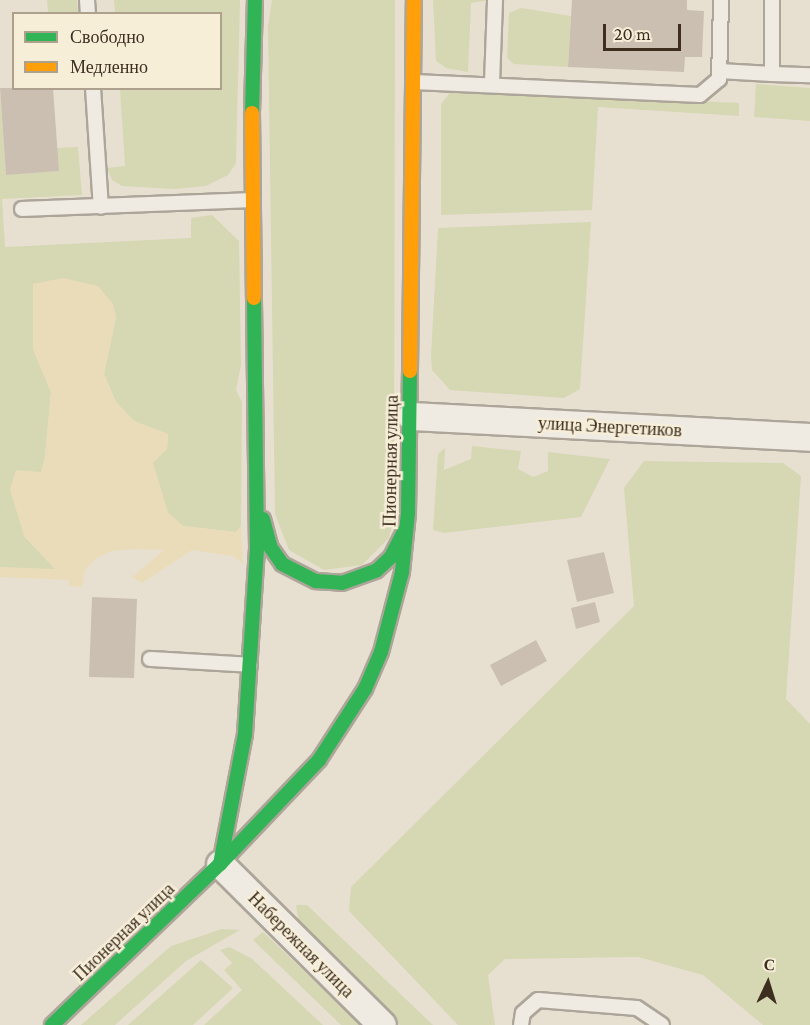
<!DOCTYPE html>
<meta charset="utf-8">
<style>
body{margin:0}
#map{position:relative;width:810px;height:1025px;overflow:hidden;background:#e7e0d1;font-family:"Crimson Pro",serif}
div>[style]{position:absolute}
[style*='--x']{left:calc(var(--x)*1px);top:calc(var(--y)*1px);width:calc(var(--w)*1px);rotate:calc(var(--a)*1deg)}
.green>*{inset:0;background:#d6d7b3}
.sand>*{inset:0;background:#eadcb9}
.building>*{inset:0;background:#cbbfb2}
.roads{filter:drop-shadow(2px 0 #ada599) drop-shadow(-2px 0 #ada599) drop-shadow(0 2px #ada599) drop-shadow(0 -2px #ada599)}
.lane>*{height:14px;margin:-7px;padding:0 7px;transform-origin:7px;border-radius:7px;background:#efebe3}
.street>*{height:27px;margin:-13.5px;padding:0 13.5px;transform-origin:13.5px;border-radius:13.5px;background:#efebe3}
.fast>*{height:14px;margin:-7px;padding:0 7px;transform-origin:7px;border-radius:7px;background:#30b455}
.slow>*{height:14px;margin:-7px;padding:0 7px;transform-origin:7px;border-radius:7px;background:#ff9f0a}
span{translate:-50% -50%;white-space:nowrap;text-align:center;line-height:1.15;-webkit-text-stroke:5px #f7eed8;paint-order:stroke}
.street-label{font-size:18px;color:#3d2e20}
.legend{position:absolute;left:12px;top:12px;width:210px;height:78px;box-sizing:border-box;background:#f7eed8;border:2px solid #ada18e;margin:0;padding:8px 10px;list-style:none;font-size:18px;color:#3d2e20}
.legend li{display:flex;align-items:center;gap:12px;height:30px}
.legend b{width:30px;border:2px solid #ada18e}
.north{position:absolute;left:738px;top:953px;width:60px;height:60px;-webkit-text-stroke:4px #f7eed8;paint-order:stroke;rotate:4deg;font-size:16px;font-weight:700;line-height:24px;text-align:center;color:#3d2e20}
.north::after{content:'';display:block;margin:auto;width:21px;height:27px;background:#3d2e20;clip-path:polygon(50% 0,100% 100%,50% 72%,0 100%)}
.scale{position:absolute;left:603px;top:24px;width:78px;height:27px;box-sizing:border-box;border:3px solid #3d2e20;border-top:0;padding-left:8px;font-size:18px;line-height:21px;white-space:nowrap;color:#3d2e20;-webkit-text-stroke:4px #f7eed8;paint-order:stroke}
</style>
<div id="map">
<div class="green">
<i style="clip-path:polygon(47px 0,77px 0,78px 13px,48px 13px)"></i>
<i style="clip-path:polygon(114px 0,240px 0,236px 163px,228px 175px,206px 186px,175px 189px,122px 186px,112px 180px,107px 168px,125px 166px,120px 89px,220px 88px,220px 14px,115px 13px)"></i>
<i style="clip-path:polygon(272px 0,395px 0,394px 518px,389px 538px,362px 565px,324px 570px,289px 550px,275px 514px,268px 26px)"></i>
<i style="clip-path:polygon(433px 0,490px 0,471px 3px,468px 72px,446px 68px,436px 61px)"></i>
<i style="clip-path:polygon(521px 8px,571px 16px,568px 67px,514px 64px,507px 58px,509px 13px)"></i>
<i style="clip-path:polygon(756px 84px,810px 88px,810px 121px,754px 117px)"></i>
<i style="clip-path:polygon(453px 89px,739px 103px,739px 116px,598px 107px,592px 210px,441px 215px,441px 104px)"></i>
<i style="clip-path:polygon(0 91px,6px 175px,58px 171px,57px 148px,78px 147px,82px 195px,2px 199px,5px 247px,191px 238px,191px 218px,212px 215px,239px 241px,241px 365px,236px 390px,242px 402px,241px 526px,236px 532px,183px 526px,168px 513px,152px 462px,167px 449px,168px 434px,134px 421px,116px 402px,104px 374px,116px 317px,33px 284px,33px 349px,51px 392px,45px 457px,24px 536px,56px 570px,0 567px)"></i>
<i style="clip-path:polygon(591px 222px,580px 389px,564px 398px,450px 390px,432px 370px,431px 356px,438px 228px)"></i>
<i style="clip-path:polygon(472px 446px,521px 451px,518px 469px,533px 477px,548px 471px,548px 452px,610px 459px,581px 517px,444px 533px,433px 530px,438px 454px,445px 448px,444px 470px,471px 459px)"></i>
<i style="clip-path:polygon(644px 461px,783px 463px,801px 476px,786px 699px,810px 724px,810px 1025px,763px 1025px,703px 975px,638px 957px,505px 959px,488px 975px,495px 1025px,458px 1025px,349px 911px,351px 887px,634px 606px,624px 488px)"></i>
<i style="clip-path:polygon(296px 905px,307px 905px,433px 1025px,400px 1025px,299px 926px)"></i>
<i style="clip-path:polygon(222px 929px,240px 930px,186px 961px,115px 1025px,81px 1025px,171px 946px)"></i>
<i style="clip-path:polygon(263px 932px,361px 1025px,341px 1025px,253px 940px)"></i>
<i style="clip-path:polygon(229px 947px,251px 958px,323px 1025px,204px 1025px,242px 990px,224px 970px,232px 963px,220px 950px)"></i>
<i style="clip-path:polygon(201px 960px,233px 988px,193px 1025px,128px 1025px)"></i>
</div>
<div class="sand">
<i style="clip-path:polygon(63px 278px,98px 286px,113px 304px,116px 317px,104px 374px,116px 402px,134px 421px,168px 434px,167px 449px,153px 463px,168px 513px,183px 526px,236px 532px,241px 526px,243px 564px,233px 556px,192px 550px,142px 583px,132px 577px,164px 550px,139px 549px,111px 551px,95px 559px,85px 570px,82px 587px,69px 586px,69px 580px,0 577px,0 567px,56px 569px,24px 536px,10px 489px,16px 470px,41px 472px,45px 457px,51px 392px,33px 349px,33px 284px)"></i>
</div>
<div class="building">
<i style="clip-path:polygon(572px 0,687px 0,687px 10px,704px 11px,702px 57px,685px 57px,684px 72px,568px 67px)"></i>
<i style="clip-path:polygon(0 88px,53px 88px,59px 171px,6px 175px)"></i>
<i style="clip-path:polygon(604px 552px,614px 593px,577px 602px,567px 560px)"></i>
<i style="clip-path:polygon(92px 597px,137px 599px,134px 678px,89px 677px)"></i>
<i style="clip-path:polygon(595px 602px,600px 622px,576px 629px,571px 608px)"></i>
<i style="clip-path:polygon(536px 640px,547px 661px,501px 686px,490px 665px)"></i>
</div>
<div class="roads">
<div class="lane">
<i style="--x:87;--y:0;--w:14;--a:86"></i>
<i style="--x:772;--y:0;--w:74;--a:90"></i>
<i style="--x:772;--y:74;--w:38;--a:2"></i>
<i style="--x:719;--y:71;--w:53;--a:3.2"></i>
<i style="--x:414;--y:82;--w:286;--a:2.6"></i>
<i style="--x:700;--y:95;--w:25;--a:-40"></i>
<i style="--x:719;--y:79;--w:79;--a:-88.5"></i>
<i style="--x:492;--y:83;--w:83;--a:-87.9"></i>
<i style="--x:93;--y:88;--w:119;--a:86.2"></i>
<i style="--x:22;--y:209;--w:231;--a:-2.2"></i>
<i style="--x:150;--y:659;--w:100;--a:3.4"></i>
<i style="--x:521;--y:1025;--w:12;--a:-81"></i>
<i style="--x:523;--y:1013;--w:20;--a:-41"></i>
<i style="--x:538;--y:1000;--w:99;--a:4.6"></i>
<i style="--x:637;--y:1008;--w:30;--a:34"></i>
</div>
<div class="street">
<i style="--x:411;--y:416;--w:400;--a:3"></i>
<i style="--x:220;--y:864;--w:228;--a:44.8"></i>
</div>
<div class="fast">
<i style="--x:252;--y:113;--w:113;--a:-88.5"></i>
<i style="--x:263;--y:519;--w:30;--a:75"></i>
<i style="--x:271;--y:548;--w:19;--a:55"></i>
<i style="--x:282;--y:564;--w:38;--a:27"></i>
<i style="--x:316;--y:581;--w:26;--a:4"></i>
<i style="--x:342;--y:583;--w:37;--a:-20"></i>
<i style="--x:377;--y:570;--w:19;--a:-43"></i>
<i style="--x:391;--y:557;--w:29;--a:-63"></i>
<i style="--x:220;--y:864;--w:132;--a:-79.1"></i>
<i style="--x:245;--y:734;--w:187;--a:-86.3"></i>
<i style="--x:257;--y:547;--w:249;--a:-90.7"></i>
<i style="--x:52;--y:1025;--w:233;--a:-43.8"></i>
<i style="--x:220;--y:864;--w:144;--a:-46.4"></i>
<i style="--x:319;--y:760;--w:85;--a:-57.1"></i>
<i style="--x:365;--y:689;--w:40;--a:-66.6"></i>
<i style="--x:381;--y:652;--w:83;--a:-75.3"></i>
<i style="--x:402;--y:572;--w:59;--a:-84.2"></i>
<i style="--x:408;--y:513;--w:142;--a:-89.2"></i>
</div>
<div class="slow">
<i style="--x:252;--y:113;--w:185;--a:89.4"></i>
<i style="--x:410;--y:371;--w:371;--a:-89.4"></i>
</div>
</div>
<div class="street-label">
<span style="left:610px;top:427px;rotate:3deg">улица Энергетиков</span>
<span style="left:391px;top:461px;rotate:-89deg">Пионерная улица</span>
<span style="left:124px;top:932px;rotate:-44deg">Пионерная улица</span>
<span style="left:301px;top:945px;rotate:45deg">Набережная улица</span>
</div>
<ul class="legend">
<li><b style="height:8px;background:#30b455"></b>Свободно</li>
<li><b style="height:8px;background:#ff9f0a"></b>Медленно</li>
</ul>
<div class="north">С</div>
<div class="scale">20 m</div>
</div>
